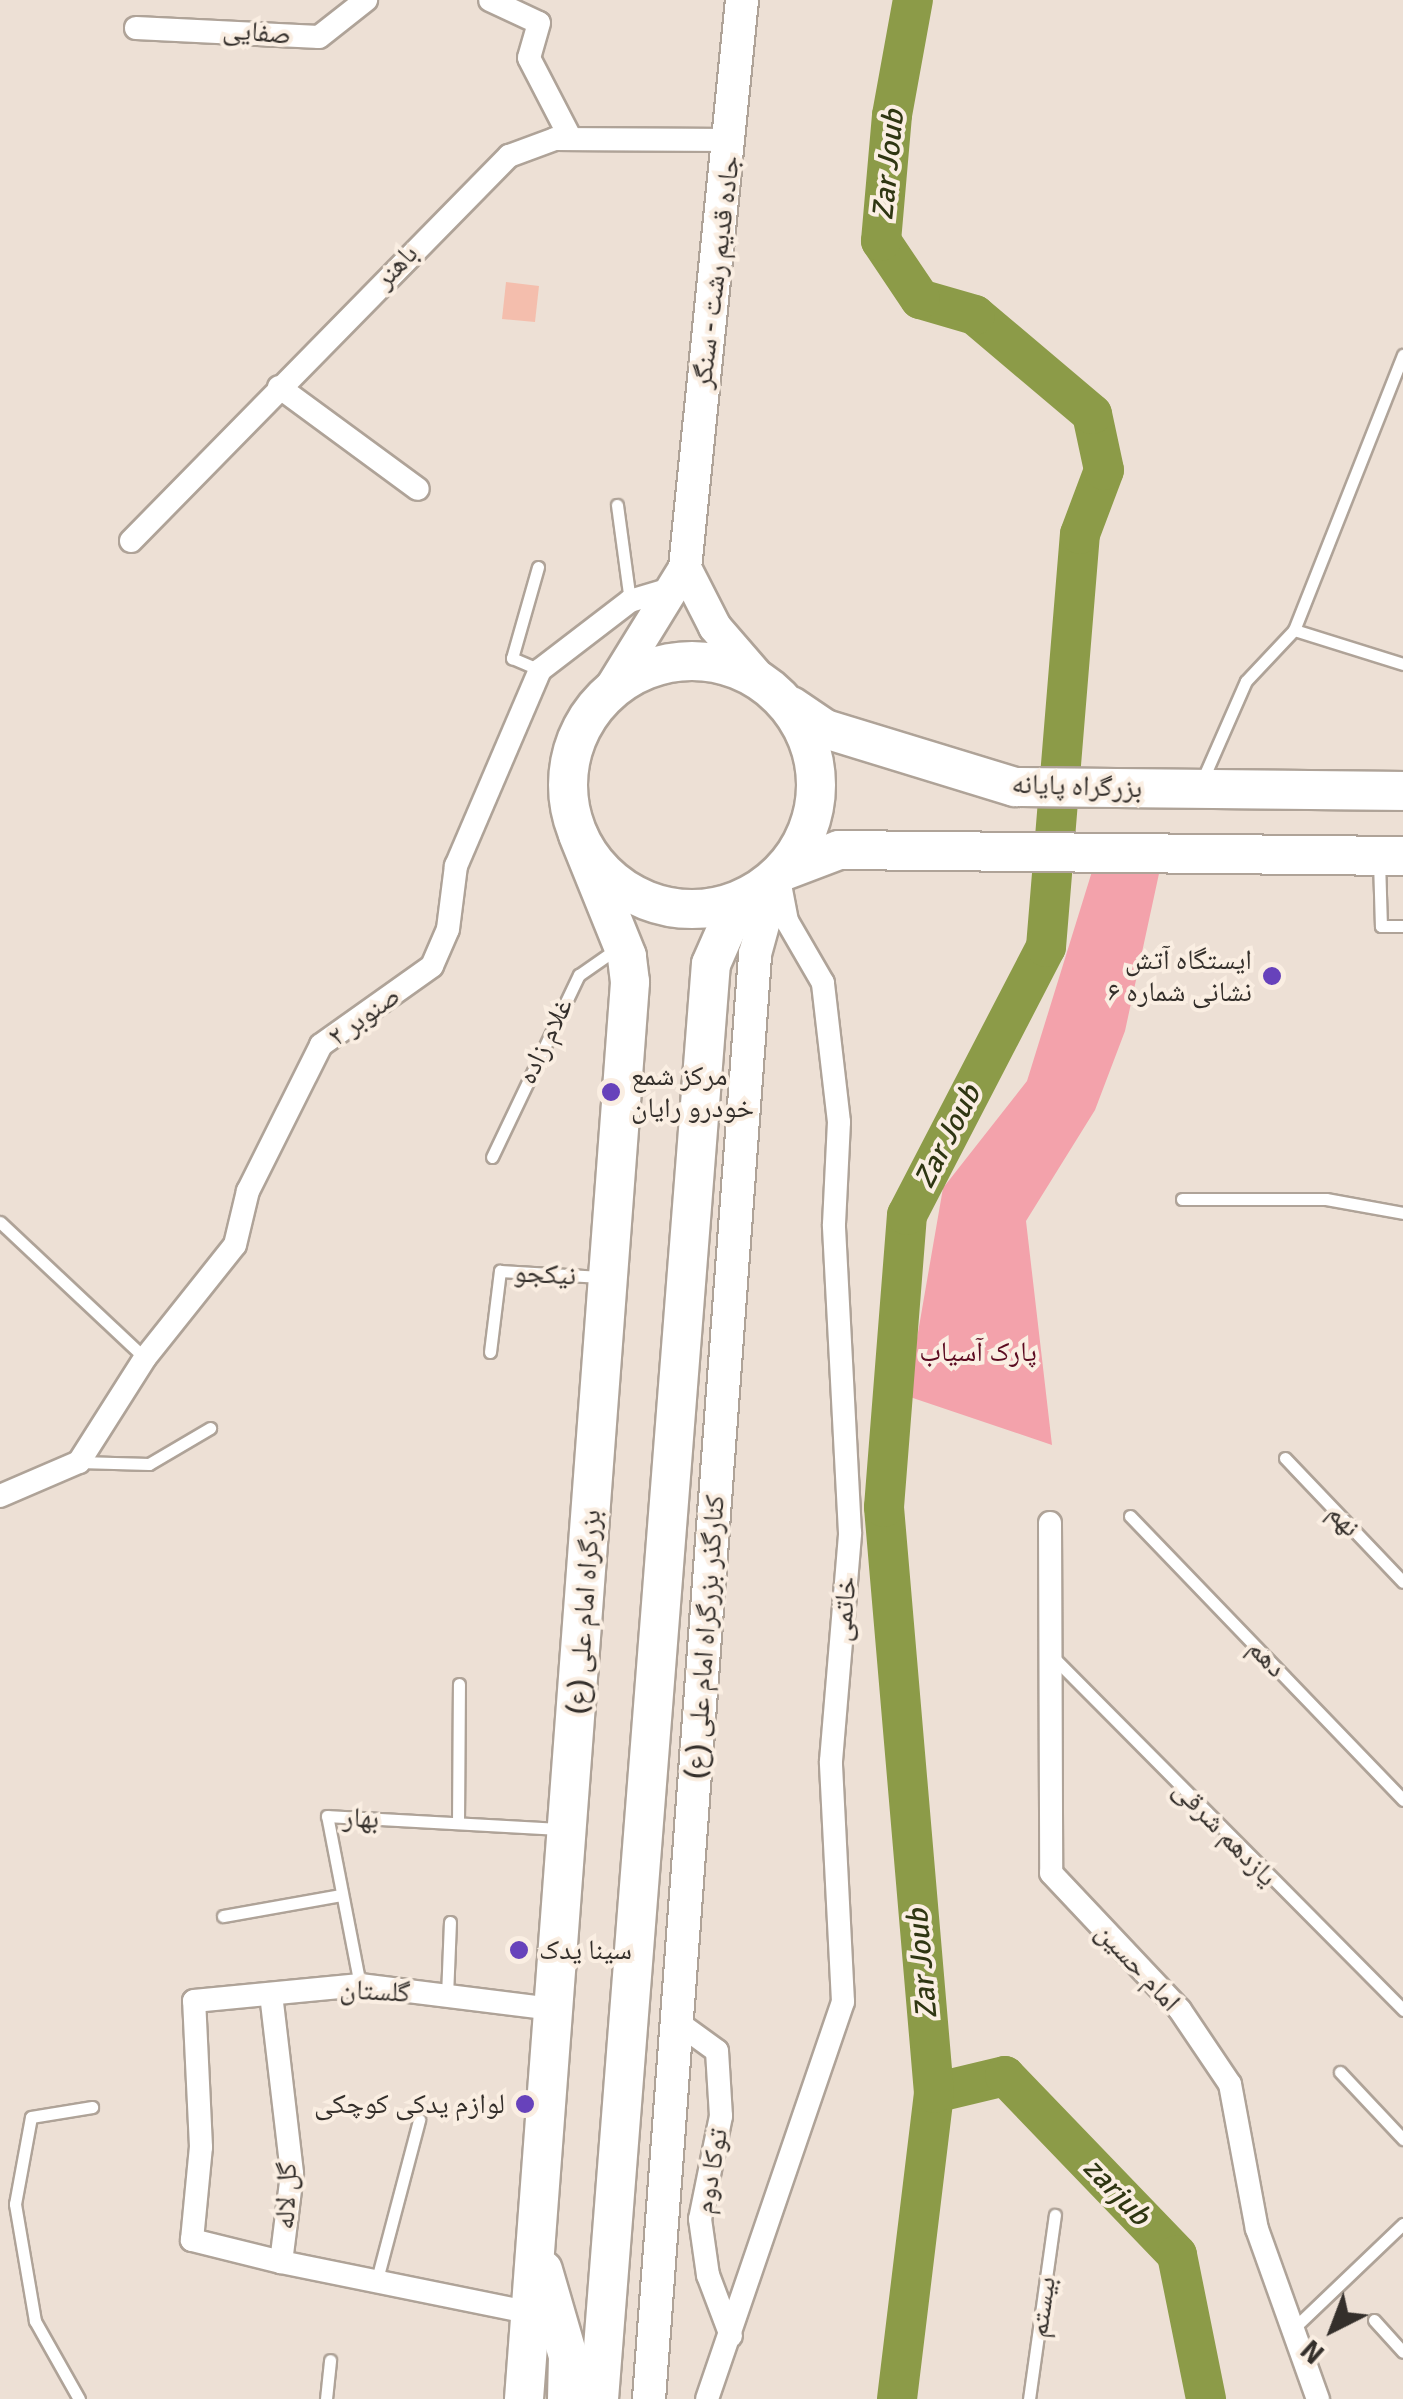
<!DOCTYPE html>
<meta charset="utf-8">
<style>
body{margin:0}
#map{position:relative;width:1403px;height:2399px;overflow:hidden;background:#ede0d5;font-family:Signika,"Noto Naskh Arabic",sans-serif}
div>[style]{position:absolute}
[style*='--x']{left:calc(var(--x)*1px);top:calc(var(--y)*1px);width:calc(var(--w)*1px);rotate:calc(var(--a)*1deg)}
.green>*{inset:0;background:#f3a2ab}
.river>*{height:40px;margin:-20px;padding:0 20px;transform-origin:20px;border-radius:20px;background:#8c9b48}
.building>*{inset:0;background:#f4bead}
.roads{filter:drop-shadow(2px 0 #afa398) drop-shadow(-2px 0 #afa398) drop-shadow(0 2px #afa398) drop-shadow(0 -2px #afa398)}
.service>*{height:11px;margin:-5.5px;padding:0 5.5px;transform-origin:5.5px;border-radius:5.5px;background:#fff}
.minor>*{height:22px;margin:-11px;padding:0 11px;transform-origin:11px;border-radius:11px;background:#fff}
.secondary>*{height:32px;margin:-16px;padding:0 16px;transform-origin:16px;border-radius:16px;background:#fff}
.trunk>*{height:38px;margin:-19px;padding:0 19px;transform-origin:19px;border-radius:19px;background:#fff}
.trunk>.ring{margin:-19px;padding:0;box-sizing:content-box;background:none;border:38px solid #fff;border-radius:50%}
.dots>*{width:28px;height:28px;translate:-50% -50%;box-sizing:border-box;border:5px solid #faeee2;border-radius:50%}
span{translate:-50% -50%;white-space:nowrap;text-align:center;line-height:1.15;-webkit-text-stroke:8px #faeee2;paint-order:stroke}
.street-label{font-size:28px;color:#342f2b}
.poi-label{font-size:28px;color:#342f2b}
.right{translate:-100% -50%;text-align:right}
.left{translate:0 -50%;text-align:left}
.park-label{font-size:28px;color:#5b0a20}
.water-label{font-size:30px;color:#2f3612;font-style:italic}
.north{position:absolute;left:1283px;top:2279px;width:100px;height:100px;-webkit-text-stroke:8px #faeee2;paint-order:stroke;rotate:222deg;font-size:28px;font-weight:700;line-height:40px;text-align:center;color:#342f2b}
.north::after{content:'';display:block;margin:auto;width:35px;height:45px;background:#342f2b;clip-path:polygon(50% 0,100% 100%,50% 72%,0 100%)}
</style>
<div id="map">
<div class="green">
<i style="clip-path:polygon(1098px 852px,1160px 869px,1125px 1031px,1095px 1110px,1026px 1221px,1052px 1445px,907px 1396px,943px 1188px,1027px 1081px)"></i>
</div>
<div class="river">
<i style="--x:934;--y:2093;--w:73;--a:-13.5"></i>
<i style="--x:1005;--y:2076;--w:248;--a:46.1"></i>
<i style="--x:1177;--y:2255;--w:147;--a:78.6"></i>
<i style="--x:897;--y:2399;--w:308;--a:-83.1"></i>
<i style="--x:934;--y:2093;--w:588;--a:-94.88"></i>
<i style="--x:884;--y:1507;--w:293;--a:-85.5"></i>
<i style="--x:907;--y:1215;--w:302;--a:-62.6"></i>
<i style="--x:1046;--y:947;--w:414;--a:-85.3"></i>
<i style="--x:1080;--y:534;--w:68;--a:-69.4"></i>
<i style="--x:1104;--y:470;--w:57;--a:-102.1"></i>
<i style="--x:1092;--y:414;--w:153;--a:-139.8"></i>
<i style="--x:975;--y:315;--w:57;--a:-163.8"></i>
<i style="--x:920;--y:299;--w:70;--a:-123.9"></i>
<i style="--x:881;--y:241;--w:126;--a:-85"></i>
<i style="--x:892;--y:115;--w:117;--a:-79.7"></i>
</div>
<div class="building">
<i style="clip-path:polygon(506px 282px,539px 286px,535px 322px,502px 319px)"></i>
</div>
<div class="roads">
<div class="service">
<i style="--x:617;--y:505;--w:97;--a:82.3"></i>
<i style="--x:538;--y:567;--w:95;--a:105.9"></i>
<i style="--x:512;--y:658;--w:30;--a:23"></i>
<i style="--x:1294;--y:630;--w:296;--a:-68.4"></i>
<i style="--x:1202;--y:781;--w:109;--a:-66.3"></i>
<i style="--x:1246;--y:681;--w:70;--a:-46.7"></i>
<i style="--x:1294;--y:630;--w:114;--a:17.3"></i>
<i style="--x:1379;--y:860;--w:66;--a:88.3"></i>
<i style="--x:1381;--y:926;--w:22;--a:0"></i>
<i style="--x:492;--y:1157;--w:202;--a:-64.5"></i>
<i style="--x:579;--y:975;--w:49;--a:-35"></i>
<i style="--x:1182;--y:1199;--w:144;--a:0"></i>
<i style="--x:1326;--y:1199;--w:78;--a:10.3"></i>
<i style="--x:0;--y:1222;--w:199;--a:43.2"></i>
<i style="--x:490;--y:1352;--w:82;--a:-83"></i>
<i style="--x:500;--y:1271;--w:101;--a:3.4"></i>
<i style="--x:1285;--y:1458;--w:171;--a:46.4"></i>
<i style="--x:79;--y:1462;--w:70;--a:1.6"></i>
<i style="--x:149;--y:1464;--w:71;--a:-30.5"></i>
<i style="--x:1130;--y:1516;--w:394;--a:46.1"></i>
<i style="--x:1052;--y:1656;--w:499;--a:45.2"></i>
<i style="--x:458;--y:1823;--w:139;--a:-89.6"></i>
<i style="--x:223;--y:1916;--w:120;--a:-10.1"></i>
<i style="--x:360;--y:1985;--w:172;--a:-101"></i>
<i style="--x:327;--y:1816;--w:232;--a:3.2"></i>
<i style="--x:447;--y:1996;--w:74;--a:-87.7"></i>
<i style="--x:1340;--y:2072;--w:92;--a:46.8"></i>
<i style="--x:376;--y:2283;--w:169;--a:-75.2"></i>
<i style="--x:1374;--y:2320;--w:43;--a:47.8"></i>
<i style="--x:1294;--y:2328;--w:151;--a:-43.7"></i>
<i style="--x:79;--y:2399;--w:90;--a:-119.4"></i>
<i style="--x:35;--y:2321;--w:119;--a:-99.7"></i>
<i style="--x:15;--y:2204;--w:88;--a:-79.6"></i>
<i style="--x:31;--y:2117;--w:62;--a:-9.3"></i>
<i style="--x:326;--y:2399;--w:39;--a:-84"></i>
<i style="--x:1029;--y:2399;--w:186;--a:-82"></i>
</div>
<div class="minor">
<i style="--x:490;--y:0;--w:54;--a:25.1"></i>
<i style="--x:539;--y:23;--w:36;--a:106"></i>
<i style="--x:529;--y:58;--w:91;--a:62.6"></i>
<i style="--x:136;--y:28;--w:183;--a:2.8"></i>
<i style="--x:319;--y:37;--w:60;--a:-38.2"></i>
<i style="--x:279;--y:387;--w:172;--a:36.3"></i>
<i style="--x:131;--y:541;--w:540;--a:-45.53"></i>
<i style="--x:509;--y:156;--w:49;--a:-20.3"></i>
<i style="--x:555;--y:139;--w:176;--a:0.3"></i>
<i style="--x:0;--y:1496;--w:86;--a:-23.3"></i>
<i style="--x:79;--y:1462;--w:123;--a:-57.6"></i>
<i style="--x:145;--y:1358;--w:144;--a:-51.5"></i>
<i style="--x:235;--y:1245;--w:56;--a:-76.5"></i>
<i style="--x:248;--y:1191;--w:163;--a:-63.4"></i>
<i style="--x:321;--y:1045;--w:136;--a:-35.4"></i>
<i style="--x:432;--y:966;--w:40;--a:-66.6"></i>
<i style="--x:448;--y:929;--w:64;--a:-82.8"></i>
<i style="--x:456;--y:866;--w:213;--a:-66.8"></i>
<i style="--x:540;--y:670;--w:113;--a:-37.5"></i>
<i style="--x:630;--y:601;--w:49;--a:-16.6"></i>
<i style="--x:1050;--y:1523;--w:350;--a:89.8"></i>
<i style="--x:1051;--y:1873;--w:188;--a:46.7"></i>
<i style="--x:1180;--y:2010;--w:89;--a:56"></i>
<i style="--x:1230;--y:2084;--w:147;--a:79.5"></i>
<i style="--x:1257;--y:2229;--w:181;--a:70.3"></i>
<i style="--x:271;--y:1994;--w:181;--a:83.3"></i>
<i style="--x:292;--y:2174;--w:89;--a:97.1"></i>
<i style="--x:281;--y:2262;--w:255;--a:11.5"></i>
<i style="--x:677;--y:2022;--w:49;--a:35.9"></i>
<i style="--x:717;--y:2051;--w:65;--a:86.5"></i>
<i style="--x:721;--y:2116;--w:105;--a:101.5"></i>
<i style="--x:700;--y:2219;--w:57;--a:81.9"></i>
<i style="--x:708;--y:2275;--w:65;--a:69.3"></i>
<i style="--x:281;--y:2262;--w:92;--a:-166.1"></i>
<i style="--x:192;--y:2240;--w:93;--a:-84.5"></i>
<i style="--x:201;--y:2147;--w:146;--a:-92.7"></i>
<i style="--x:194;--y:2001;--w:167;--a:-5.5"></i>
<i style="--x:360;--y:1985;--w:195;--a:7.1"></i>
<i style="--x:707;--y:2399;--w:420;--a:-71.1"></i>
<i style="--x:843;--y:2002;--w:241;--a:-92.9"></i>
<i style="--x:831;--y:1761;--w:229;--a:-85.2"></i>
<i style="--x:850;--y:1533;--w:309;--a:-93"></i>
<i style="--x:834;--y:1224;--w:102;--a:-87.2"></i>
<i style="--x:839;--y:1122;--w:140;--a:-96.6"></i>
<i style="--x:823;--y:983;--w:72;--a:-120.1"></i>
<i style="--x:787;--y:921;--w:43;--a:-100.8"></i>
</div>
<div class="secondary">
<i style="--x:685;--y:568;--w:571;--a:-84.27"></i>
<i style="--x:608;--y:693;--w:147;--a:-58.4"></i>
<i style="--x:685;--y:568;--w:66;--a:63"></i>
<i style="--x:715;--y:627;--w:79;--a:49.1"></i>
<i style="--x:649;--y:2399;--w:1449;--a:-85.8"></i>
<i style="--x:755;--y:954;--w:80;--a:-74.7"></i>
</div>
<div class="trunk">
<i class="ring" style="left:568px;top:661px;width:210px;height:210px"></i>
<i style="--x:791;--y:706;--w:41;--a:34.1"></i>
<i style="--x:825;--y:729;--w:199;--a:17"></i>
<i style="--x:1015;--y:787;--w:388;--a:0.6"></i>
<i style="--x:781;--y:872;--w:62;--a:-20.8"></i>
<i style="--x:839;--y:850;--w:564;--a:0.61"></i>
<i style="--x:543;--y:2270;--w:90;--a:73.8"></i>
<i style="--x:568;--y:2356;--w:43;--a:91.3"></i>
<i style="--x:524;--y:2399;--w:1421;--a:-85.72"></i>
<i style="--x:630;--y:982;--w:26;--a:-97"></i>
<i style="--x:627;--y:956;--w:131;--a:-112"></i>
<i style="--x:599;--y:2399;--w:1439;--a:-85.54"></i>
<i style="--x:711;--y:964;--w:47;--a:-66.2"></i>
<i style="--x:730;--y:921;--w:64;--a:-43.7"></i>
</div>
</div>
<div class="dots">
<i style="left:1272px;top:976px;background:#6742bb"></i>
<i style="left:611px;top:1092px;background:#6742bb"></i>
<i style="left:519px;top:1950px;background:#6742bb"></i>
<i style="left:525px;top:2104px;background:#6742bb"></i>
</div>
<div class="street-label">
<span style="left:257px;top:32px;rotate:5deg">صفایی</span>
<span style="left:396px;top:266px;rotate:-46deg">باهنر</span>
<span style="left:716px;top:272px;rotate:-83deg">جاده قدیم رشت - سنگر</span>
<span style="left:1077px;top:786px;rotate:2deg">بزرگراه پایانه</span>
<span style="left:364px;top:1016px;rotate:-36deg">صنوبر ۲</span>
<span style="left:545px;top:1041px;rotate:-64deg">غلام زاده</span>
<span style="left:545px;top:1274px;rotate:3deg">نیکجو</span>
<span style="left:1344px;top:1520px;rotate:47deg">نهم</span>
<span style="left:844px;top:1609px;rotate:-85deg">خاتمی</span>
<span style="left:584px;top:1612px;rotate:-86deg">بزرگراه امام علی (ع)</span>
<span style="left:705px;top:1637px;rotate:-86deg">کنارگذر بزرگراه امام علی (ع)</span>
<span style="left:1267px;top:1658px;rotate:46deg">دهم</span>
<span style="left:361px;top:1818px;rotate:3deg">بهار</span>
<span style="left:1225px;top:1833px;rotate:46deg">یازدهم شرقی</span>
<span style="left:1138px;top:1967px;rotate:47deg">امام حسین</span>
<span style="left:375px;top:1991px;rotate:3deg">گلستان</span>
<span style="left:711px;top:2171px;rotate:-80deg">توکا دوم</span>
<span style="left:286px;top:2196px;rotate:-88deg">گل لاله</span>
<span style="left:1042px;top:2307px;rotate:-82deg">بیستم</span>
</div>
<div class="poi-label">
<span class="right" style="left:1252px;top:976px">ایستگاه آتش<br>نشانی شماره ۶</span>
<span class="left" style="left:631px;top:1092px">مرکز شمع<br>خودرو رایان</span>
<span class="left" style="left:539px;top:1950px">سینا یدک</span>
<span class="right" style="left:505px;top:2104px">لوازم یدکی کوچکی</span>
</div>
<div class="park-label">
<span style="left:978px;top:1352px">پارک آسیاب</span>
</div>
<div class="water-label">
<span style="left:889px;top:165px;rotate:-84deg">Zar Joub</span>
<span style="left:948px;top:1137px;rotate:-63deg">Zar Joub</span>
<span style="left:923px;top:1964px;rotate:-95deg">Zar Joub</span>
<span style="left:1116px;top:2192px;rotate:46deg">zarjub</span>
</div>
<div class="north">N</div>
</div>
